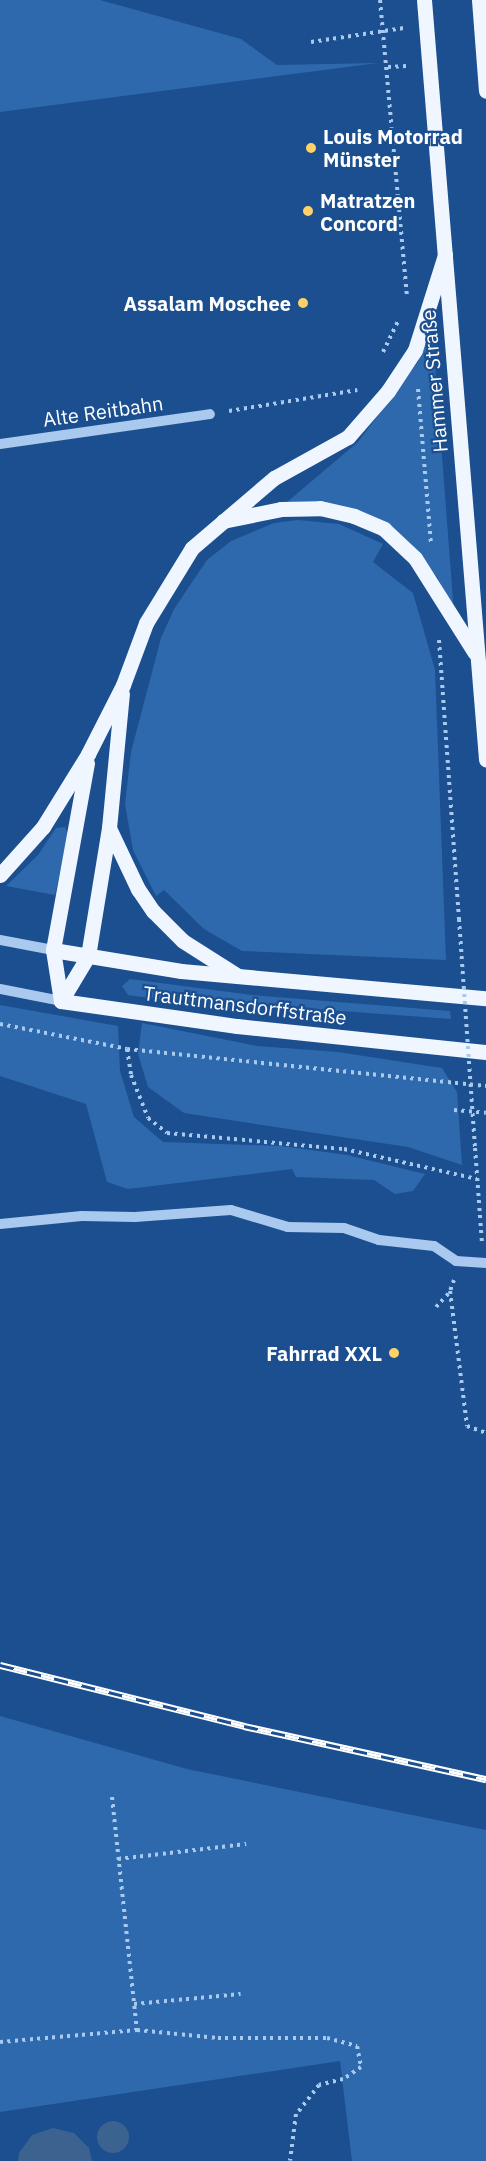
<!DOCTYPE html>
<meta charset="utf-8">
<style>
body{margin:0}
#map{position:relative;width:486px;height:2161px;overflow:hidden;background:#1b4f8f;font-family:"IBM Plex Sans",sans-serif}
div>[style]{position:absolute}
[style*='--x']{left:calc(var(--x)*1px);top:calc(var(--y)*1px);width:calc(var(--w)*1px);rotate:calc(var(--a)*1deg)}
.green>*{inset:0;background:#2e69ad}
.water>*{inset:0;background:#3c6290}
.round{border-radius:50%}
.path>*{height:4px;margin-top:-2px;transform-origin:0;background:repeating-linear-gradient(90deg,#a9c9ee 0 3px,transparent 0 7.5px)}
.minor>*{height:10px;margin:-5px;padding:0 5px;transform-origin:5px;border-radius:5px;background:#a9c9ee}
.major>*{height:15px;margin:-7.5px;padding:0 7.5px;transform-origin:7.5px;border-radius:7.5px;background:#f0f6ff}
.rail>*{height:7px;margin-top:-3.5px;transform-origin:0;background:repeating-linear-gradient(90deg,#1b4f8f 0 14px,#fff 0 28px);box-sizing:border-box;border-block:2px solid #fff}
.path-bridge>*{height:4px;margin-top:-2px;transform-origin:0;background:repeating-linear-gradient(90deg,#a9c9ee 0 3px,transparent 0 7.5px)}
.dots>*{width:16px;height:16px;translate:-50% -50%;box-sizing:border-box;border:3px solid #1b4f8f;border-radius:50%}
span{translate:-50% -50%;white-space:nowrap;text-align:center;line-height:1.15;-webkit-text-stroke:4.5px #1b4f8f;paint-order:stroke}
.poi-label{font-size:20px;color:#fff;font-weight:700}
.left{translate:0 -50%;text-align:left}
.right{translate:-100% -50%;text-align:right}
.street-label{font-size:20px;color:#fff}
</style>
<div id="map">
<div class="green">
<i style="clip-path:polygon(0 0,100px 0,241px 39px,277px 65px,378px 63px,0 112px)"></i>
<i style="clip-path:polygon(431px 312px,454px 613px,437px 577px,388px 538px,333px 513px,280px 508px,358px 442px,418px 362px)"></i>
<i style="clip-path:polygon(298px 520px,339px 524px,383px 544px,373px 562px,413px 593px,435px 670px,446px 960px,242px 951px,204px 929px,164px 890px,156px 896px,133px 850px,125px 804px,131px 752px,161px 638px,174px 609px,207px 560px,231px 541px,274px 523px)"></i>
<i style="clip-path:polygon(65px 827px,68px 834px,55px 895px,6px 886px,38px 855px,56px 828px)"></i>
<i style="clip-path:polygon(130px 979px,252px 995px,450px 1011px,451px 1019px,285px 1007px,207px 1006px,128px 995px,122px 986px)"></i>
<i style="clip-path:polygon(0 1005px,118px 1026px,120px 1071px,134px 1117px,163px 1142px,281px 1146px,347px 1155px,425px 1174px,413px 1191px,395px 1194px,374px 1180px,296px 1177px,292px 1169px,128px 1189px,107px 1182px,86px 1104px,0 1076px)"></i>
<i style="clip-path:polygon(142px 1023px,257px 1046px,338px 1052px,442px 1068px,457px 1092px,462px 1165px,408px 1147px,184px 1113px,148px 1087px,138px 1054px)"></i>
<i style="clip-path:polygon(0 1716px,187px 1769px,486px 1830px,486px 2161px,352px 2161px,340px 2061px,0 2112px)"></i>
</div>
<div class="water">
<i class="round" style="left:97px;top:2121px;width:32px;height:32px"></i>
<i style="clip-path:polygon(53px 2128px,74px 2133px,89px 2148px,92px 2161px,18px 2161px,19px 2153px,32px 2135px)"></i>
</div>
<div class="path">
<i style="--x:380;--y:0;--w:299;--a:84.8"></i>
<i style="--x:311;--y:42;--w:94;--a:-8.6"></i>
<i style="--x:388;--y:67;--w:19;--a:-3"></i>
<i style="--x:383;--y:352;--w:34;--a:-64"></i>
<i style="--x:418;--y:389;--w:155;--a:85.2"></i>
<i style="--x:229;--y:411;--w:130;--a:-9.3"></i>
<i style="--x:439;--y:640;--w:280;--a:85.9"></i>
<i style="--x:0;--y:1024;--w:129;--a:11.1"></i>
<i style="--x:127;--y:1049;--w:361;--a:5.9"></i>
<i style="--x:127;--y:1049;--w:26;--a:81"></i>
<i style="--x:131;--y:1075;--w:46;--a:68.4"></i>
<i style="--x:148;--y:1118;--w:24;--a:38"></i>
<i style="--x:167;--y:1133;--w:178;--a:5.2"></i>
<i style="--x:344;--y:1149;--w:136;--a:12.7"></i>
<i style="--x:454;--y:1110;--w:32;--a:5"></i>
<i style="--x:475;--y:1148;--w:95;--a:85.8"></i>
<i style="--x:454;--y:1280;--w:12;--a:110"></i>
<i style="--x:450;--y:1291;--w:136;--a:82.8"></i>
<i style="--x:467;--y:1426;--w:20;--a:20"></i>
<i style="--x:436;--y:1307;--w:21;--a:-47"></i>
<i style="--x:112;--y:1797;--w:234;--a:83.9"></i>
<i style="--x:118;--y:1859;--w:129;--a:-6.7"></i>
<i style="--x:134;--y:2004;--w:107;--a:-5.3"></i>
<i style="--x:0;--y:2042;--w:138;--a:-5"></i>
<i style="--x:137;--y:2030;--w:81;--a:5.6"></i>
<i style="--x:218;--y:2038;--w:109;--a:0"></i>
<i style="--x:327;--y:2038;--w:31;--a:15"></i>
<i style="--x:357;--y:2046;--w:21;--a:79"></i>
<i style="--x:361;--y:2067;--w:22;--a:146"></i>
<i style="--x:343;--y:2079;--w:25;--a:166"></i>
<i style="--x:319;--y:2085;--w:37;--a:128"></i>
<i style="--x:296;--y:2114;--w:47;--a:97.3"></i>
</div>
<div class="minor">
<i style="--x:0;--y:444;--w:212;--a:-8.1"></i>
<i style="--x:0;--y:940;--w:54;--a:10.7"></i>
<i style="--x:0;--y:989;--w:62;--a:11.1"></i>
<i style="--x:0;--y:1224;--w:82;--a:-5.6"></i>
<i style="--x:82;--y:1216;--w:53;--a:1.1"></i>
<i style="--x:135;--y:1217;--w:96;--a:-4.2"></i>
<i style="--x:231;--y:1210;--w:59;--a:16.6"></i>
<i style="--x:288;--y:1227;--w:56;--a:1"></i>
<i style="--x:344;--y:1228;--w:37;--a:19"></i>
<i style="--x:379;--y:1240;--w:55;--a:6.2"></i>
<i style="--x:434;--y:1246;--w:27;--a:34"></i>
<i style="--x:456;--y:1261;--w:30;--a:4"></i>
</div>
<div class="major">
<i style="--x:424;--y:0;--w:762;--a:85.33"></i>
<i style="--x:479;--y:0;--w:91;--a:85.6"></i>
<i style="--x:223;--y:521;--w:59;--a:-11.7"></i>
<i style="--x:281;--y:509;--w:39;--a:-1"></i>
<i style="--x:320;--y:508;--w:35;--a:13"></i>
<i style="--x:354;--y:516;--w:33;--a:23"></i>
<i style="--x:384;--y:529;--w:42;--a:43.1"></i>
<i style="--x:415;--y:558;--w:112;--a:57.7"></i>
<i style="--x:109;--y:828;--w:68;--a:64.6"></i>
<i style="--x:138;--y:889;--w:27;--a:56"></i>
<i style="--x:153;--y:911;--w:42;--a:45"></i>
<i style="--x:183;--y:941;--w:65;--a:32.5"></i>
<i style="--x:0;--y:875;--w:64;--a:-48.1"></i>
<i style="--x:43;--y:827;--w:86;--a:-58.3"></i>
<i style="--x:88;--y:754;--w:77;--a:-63.1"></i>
<i style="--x:123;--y:685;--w:66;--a:-69.6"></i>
<i style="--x:146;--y:623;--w:88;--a:-58.5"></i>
<i style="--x:192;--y:548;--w:108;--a:-40.5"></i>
<i style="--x:274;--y:478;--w:85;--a:-29"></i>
<i style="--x:348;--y:437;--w:61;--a:-49"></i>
<i style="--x:388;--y:391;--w:49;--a:-56.6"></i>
<i style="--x:415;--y:350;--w:100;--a:-72.5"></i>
<i style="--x:53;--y:950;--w:130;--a:9.3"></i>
<i style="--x:181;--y:971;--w:306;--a:5.1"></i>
<i style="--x:61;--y:1001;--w:178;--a:8.1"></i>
<i style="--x:237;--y:1026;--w:250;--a:6"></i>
<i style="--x:61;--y:1001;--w:52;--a:-59"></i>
<i style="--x:88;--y:956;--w:130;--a:-80.7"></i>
<i style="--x:109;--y:828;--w:135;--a:-84.5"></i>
<i style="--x:61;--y:1001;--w:52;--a:-98.9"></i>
<i style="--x:53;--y:950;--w:190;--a:-79.7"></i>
</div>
<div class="rail">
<i style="--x:0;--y:1665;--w:252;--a:14"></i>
<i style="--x:244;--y:1726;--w:248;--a:12.4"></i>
</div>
<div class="path-bridge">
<i style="--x:459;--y:919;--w:230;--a:86"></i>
</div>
<div class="dots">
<i style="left:311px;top:148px;background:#ffd166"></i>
<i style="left:308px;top:211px;background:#ffd166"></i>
<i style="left:303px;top:303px;background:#ffd166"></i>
<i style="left:394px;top:1353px;background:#ffd166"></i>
</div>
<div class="poi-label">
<span class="left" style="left:323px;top:148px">Louis Motorrad<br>Münster</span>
<span class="left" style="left:320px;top:212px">Matratzen<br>Concord</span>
<span class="right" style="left:291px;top:303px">Assalam Moschee</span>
<span class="right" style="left:382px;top:1353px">Fahrrad XXL</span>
</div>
<div class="street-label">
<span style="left:434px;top:381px;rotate:-95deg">Hammer Straße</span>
<span style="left:103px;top:411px;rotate:-8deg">Alte Reitbahn</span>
<span style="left:245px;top:1005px;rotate:7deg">Trauttmansdorffstraße</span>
</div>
</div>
